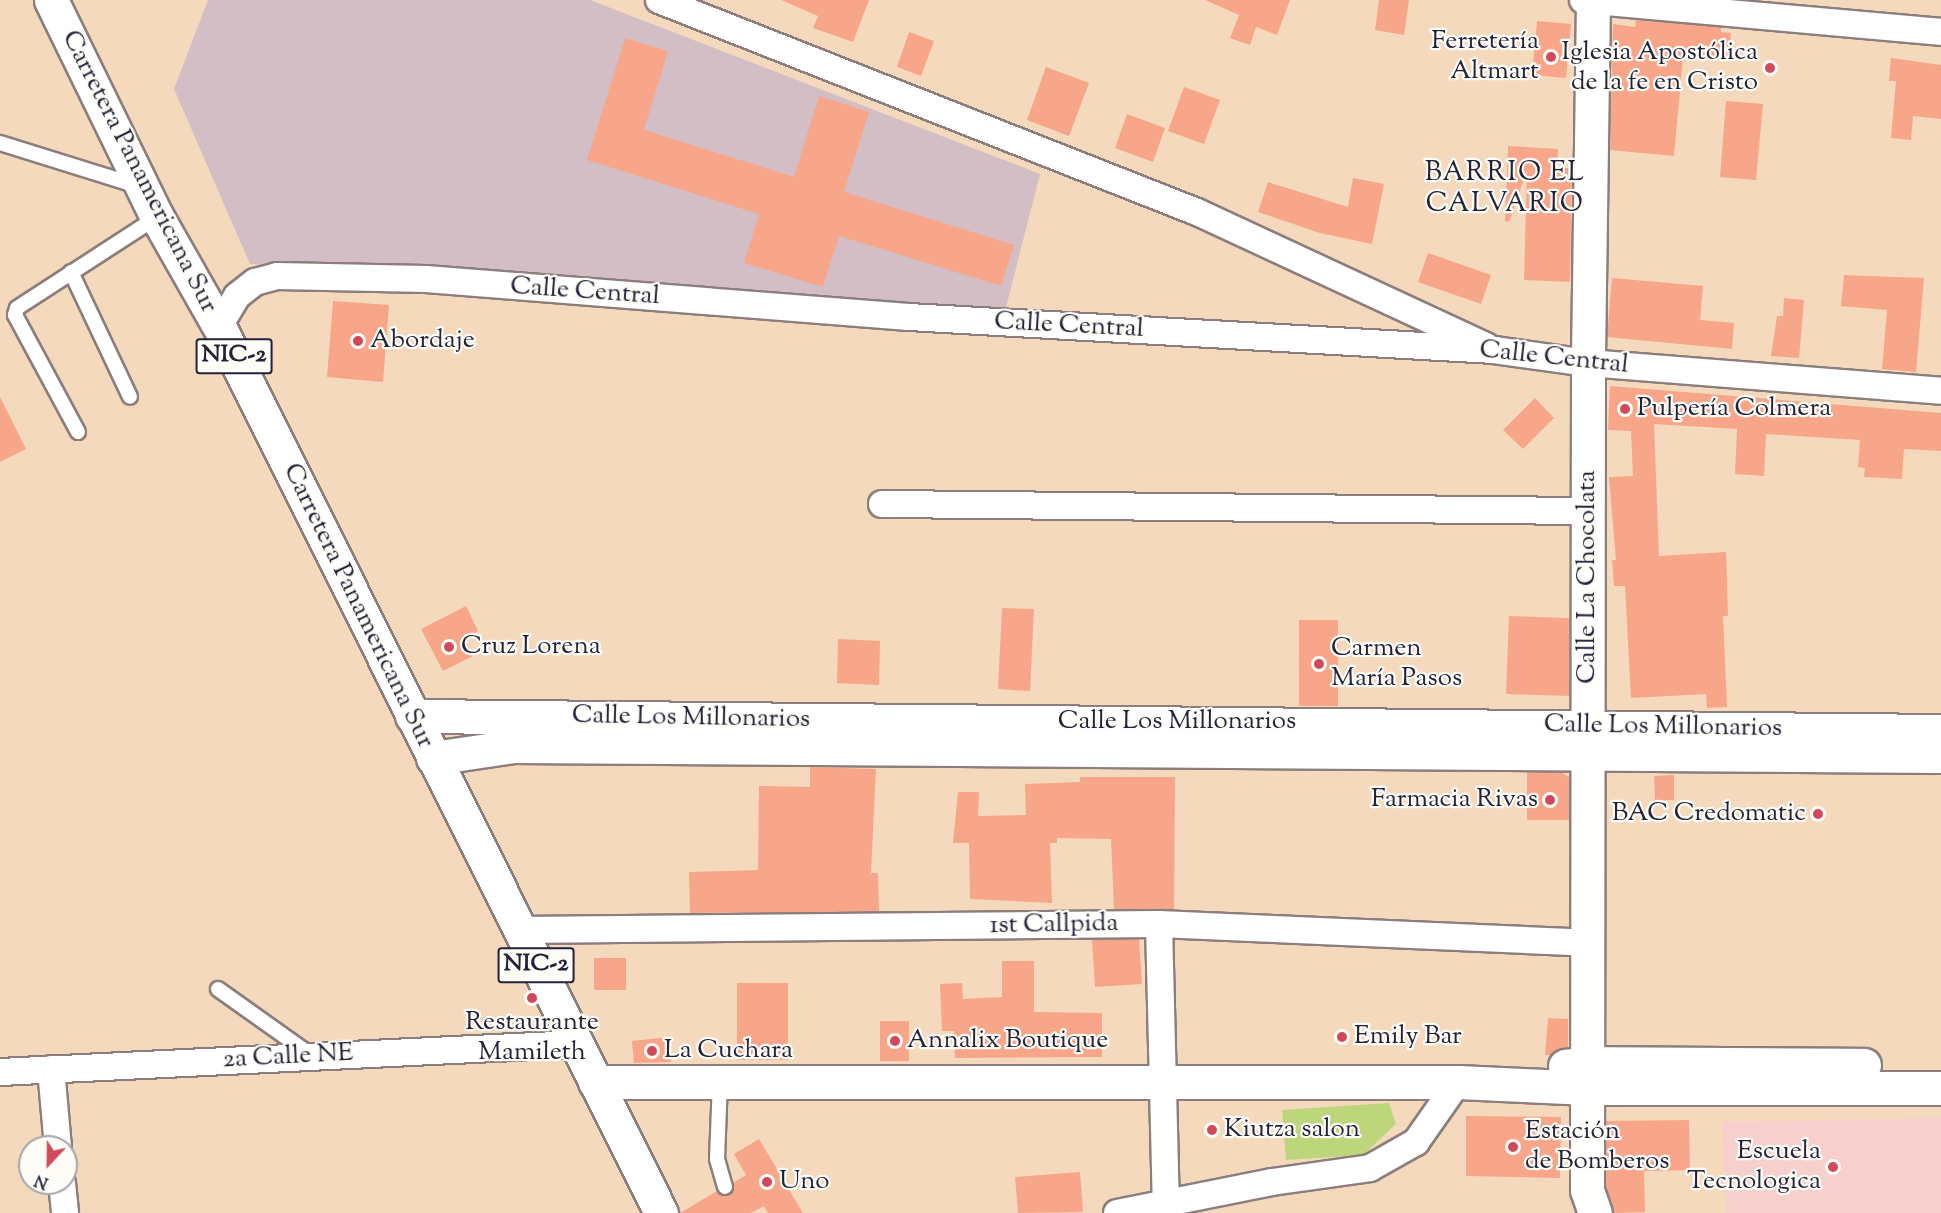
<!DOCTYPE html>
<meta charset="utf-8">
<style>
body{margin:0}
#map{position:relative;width:1941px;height:1213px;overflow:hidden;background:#f4d9bc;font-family:"Sorts Mill Goudy",serif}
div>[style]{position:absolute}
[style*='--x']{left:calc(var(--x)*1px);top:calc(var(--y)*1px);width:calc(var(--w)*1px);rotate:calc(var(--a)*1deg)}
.built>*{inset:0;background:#f7d0ce}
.industrial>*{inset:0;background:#d2bec4}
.green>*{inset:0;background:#bed67b}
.building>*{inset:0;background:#f7a68a}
.roads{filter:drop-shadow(2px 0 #8b7e7c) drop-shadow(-2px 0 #8b7e7c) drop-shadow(0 2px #8b7e7c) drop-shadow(0 -2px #8b7e7c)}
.service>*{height:14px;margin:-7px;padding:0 7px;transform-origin:7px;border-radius:7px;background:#fff}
.minor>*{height:26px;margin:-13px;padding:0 13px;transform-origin:13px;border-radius:13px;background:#fff}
.tertiary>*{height:33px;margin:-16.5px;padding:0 16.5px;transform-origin:16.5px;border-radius:16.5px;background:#fff}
.trunk>*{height:33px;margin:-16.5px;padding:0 16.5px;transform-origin:16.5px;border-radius:16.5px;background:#fff}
.dots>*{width:16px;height:16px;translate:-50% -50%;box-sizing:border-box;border:3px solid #fdfcf7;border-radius:50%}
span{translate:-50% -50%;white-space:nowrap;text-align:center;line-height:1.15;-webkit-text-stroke:4.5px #fdfcf7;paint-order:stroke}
.shield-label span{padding:2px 4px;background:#fdfcf7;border:2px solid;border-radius:4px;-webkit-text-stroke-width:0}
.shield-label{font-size:24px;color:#22223b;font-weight:700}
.poi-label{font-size:26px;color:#22223b}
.right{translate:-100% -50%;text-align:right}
.left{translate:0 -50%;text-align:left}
.street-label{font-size:26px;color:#22223b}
.neighbourhood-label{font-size:27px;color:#22223b;letter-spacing:1.5px}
.north{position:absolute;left:18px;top:1135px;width:60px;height:60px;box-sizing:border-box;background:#fdfcf7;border:2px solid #a5a5ac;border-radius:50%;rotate:202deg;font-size:16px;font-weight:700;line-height:24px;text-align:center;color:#22223b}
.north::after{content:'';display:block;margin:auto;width:21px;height:27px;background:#d1495b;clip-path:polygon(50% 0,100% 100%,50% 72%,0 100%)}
</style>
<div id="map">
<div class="built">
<i style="clip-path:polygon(1941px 1118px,1941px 1213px,1726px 1213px,1722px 1122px)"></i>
</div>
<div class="industrial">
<i style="clip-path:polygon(208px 0,590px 0,1040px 174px,1004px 315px,250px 264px,174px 89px)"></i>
</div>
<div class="green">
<i style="clip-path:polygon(1389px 1103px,1396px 1124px,1363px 1155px,1286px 1160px,1282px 1110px)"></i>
</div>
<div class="building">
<i style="clip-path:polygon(781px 0,869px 0,853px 42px,813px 28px,818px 16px)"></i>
<i style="clip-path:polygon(1205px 0,1290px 0,1277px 35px,1256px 27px,1250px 45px,1230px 38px,1239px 15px)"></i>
<i style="clip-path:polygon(1379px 0,1409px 0,1404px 35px,1375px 30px)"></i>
<i style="clip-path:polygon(1636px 20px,1721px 27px,1721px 32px,1731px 33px,1728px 61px,1683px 57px,1674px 156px,1610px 150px,1613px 24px,1635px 27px)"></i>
<i style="clip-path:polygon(1537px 21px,1571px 24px,1566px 78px,1532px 75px)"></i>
<i style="clip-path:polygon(909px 32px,934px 41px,921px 76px,897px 67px)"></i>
<i style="clip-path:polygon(625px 38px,668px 51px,644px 130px,794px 177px,819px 96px,869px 112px,844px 192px,1014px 245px,1001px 286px,839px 236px,823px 287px,744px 263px,759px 214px,587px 160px)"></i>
<i style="clip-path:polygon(1891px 58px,1941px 65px,1941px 119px,1913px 116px,1911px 140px,1891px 138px,1896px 81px,1889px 81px)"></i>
<i style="clip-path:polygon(1046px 67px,1089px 83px,1069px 136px,1027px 120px)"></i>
<i style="clip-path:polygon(1184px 87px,1220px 100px,1204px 144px,1168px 131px)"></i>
<i style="clip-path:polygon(1726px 101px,1763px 104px,1756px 180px,1720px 177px)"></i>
<i style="clip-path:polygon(1127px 114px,1165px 128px,1153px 162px,1115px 148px)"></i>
<i style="clip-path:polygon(1508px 146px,1558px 149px,1557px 168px,1572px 168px,1570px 282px,1524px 280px,1527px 170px,1509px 222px,1505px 221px)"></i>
<i style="clip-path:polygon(1353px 178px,1384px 184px,1372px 244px,1320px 233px,1258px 212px,1268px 182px,1348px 207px)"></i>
<i style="clip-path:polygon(1428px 253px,1491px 275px,1481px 304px,1418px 282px)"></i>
<i style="clip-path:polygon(1844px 275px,1924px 278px,1916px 372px,1882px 369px,1887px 310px,1841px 306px)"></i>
<i style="clip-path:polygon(1612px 278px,1703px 286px,1700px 320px,1734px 323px,1732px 349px,1607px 337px)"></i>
<i style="clip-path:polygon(1784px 298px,1804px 300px,1799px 358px,1771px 356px,1777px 316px,1783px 316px)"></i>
<i style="clip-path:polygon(333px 301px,389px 305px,383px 382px,327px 377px)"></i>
<i style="clip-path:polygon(1610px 386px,1941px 413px,1941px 451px,1904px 449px,1902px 479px,1864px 477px,1865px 468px,1858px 467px,1860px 440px,1766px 434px,1764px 476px,1735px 474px,1737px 429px,1654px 424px,1659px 556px,1726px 552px,1728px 616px,1723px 616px,1727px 707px,1707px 708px,1706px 694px,1631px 698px,1625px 586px,1614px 586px,1612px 560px,1616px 560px,1609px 477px,1633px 476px,1631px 431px,1608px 430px)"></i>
<i style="clip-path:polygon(0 397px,26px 449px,0 462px)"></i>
<i style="clip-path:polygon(1535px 398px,1554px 418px,1523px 449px,1503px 430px)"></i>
<i style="clip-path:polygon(466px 606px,478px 631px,464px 638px,473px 656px,443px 671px,421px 629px)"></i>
<i style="clip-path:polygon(1002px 608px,1034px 609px,1030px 691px,998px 689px)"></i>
<i style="clip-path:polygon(1509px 616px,1569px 618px,1569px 696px,1506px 694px)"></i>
<i style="clip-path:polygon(1299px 620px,1338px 620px,1338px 706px,1299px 706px)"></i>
<i style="clip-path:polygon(838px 639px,880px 641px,879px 685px,837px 683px)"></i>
<i style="clip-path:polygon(810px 767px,876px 769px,871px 873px,878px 873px,879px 912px,690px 913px,689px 872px,758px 870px,759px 786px,810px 787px)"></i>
<i style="clip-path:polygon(1527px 772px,1561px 772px,1569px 777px,1569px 820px,1527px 820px)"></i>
<i style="clip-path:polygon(1674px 775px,1674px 800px,1655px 800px,1654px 776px)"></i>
<i style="clip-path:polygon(1080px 777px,1175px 777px,1174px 910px,1114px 909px,1111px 839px,1057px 838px,1057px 843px,1050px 843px,1052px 903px,970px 899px,969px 843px,953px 843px,958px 792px,979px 792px,978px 816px,1026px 815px,1025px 784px,1080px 782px)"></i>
<i style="clip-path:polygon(1115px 939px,1139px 939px,1142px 984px,1095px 987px,1092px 940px)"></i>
<i style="clip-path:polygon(594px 958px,626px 958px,626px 990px,594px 990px)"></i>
<i style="clip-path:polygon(1002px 961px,1034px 961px,1034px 1012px,1102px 1013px,1102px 1057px,955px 1058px,954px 1031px,942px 1031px,940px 984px,962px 983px,963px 999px,1002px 997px)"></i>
<i style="clip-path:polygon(737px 983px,788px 983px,788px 1060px,737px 1060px)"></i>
<i style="clip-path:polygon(1548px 1018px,1568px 1019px,1568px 1047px,1550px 1055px,1545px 1055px)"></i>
<i style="clip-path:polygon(880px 1021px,909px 1021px,909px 1061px,880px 1061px)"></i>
<i style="clip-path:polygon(669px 1037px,671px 1062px,634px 1063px,632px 1041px)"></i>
<i style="clip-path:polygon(1466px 1116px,1561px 1117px,1560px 1178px,1466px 1176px)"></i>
<i style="clip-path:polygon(1689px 1120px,1690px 1170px,1644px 1171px,1645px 1212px,1613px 1213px,1606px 1187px,1606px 1121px)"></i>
<i style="clip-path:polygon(759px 1139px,803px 1213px,768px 1213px,764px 1206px,751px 1213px,680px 1213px,717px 1191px,723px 1196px,731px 1194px,733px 1183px,746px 1175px,734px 1154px)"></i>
<i style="clip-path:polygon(1080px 1172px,1083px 1212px,1018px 1213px,1015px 1177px)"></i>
</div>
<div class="roads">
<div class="service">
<i style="--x:0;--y:143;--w:145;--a:17.3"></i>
<i style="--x:71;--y:272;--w:138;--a:64.7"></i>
<i style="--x:78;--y:432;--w:133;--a:-118.3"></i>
<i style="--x:15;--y:315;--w:7;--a:-74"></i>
<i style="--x:17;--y:308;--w:167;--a:-33"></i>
<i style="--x:218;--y:989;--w:114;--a:35.4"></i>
<i style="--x:720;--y:1081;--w:78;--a:92.2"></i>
<i style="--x:717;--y:1159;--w:29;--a:74"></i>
</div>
<div class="minor">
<i style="--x:659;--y:0;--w:578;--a:21.51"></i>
<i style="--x:1197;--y:212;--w:319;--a:24.9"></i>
<i style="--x:1583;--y:0;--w:359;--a:5.1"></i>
<i style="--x:219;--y:326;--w:35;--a:-59"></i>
<i style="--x:237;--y:296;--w:23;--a:-38"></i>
<i style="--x:255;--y:282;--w:23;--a:-15"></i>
<i style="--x:277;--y:276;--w:149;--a:1.2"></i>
<i style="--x:426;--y:279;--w:484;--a:4.5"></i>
<i style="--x:909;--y:317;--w:586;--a:3.23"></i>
<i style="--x:1494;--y:350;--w:95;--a:7.9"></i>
<i style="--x:1588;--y:363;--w:354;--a:4.5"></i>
<i style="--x:882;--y:504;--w:706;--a:0.57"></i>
<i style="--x:1159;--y:924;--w:289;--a:88.6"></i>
<i style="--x:518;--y:930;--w:641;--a:-0.54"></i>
<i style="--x:1159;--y:924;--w:429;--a:2.5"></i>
<i style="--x:51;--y:1069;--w:78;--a:84.9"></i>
<i style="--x:0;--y:1072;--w:577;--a:-2.78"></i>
<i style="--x:62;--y:1183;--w:30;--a:84"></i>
<i style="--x:1117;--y:1213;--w:158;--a:-11.3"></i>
<i style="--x:1272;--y:1182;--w:99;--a:-8.1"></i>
<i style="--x:1370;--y:1168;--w:53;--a:-29.5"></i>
<i style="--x:1416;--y:1142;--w:73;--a:-55"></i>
</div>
<div class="tertiary">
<i style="--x:1593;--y:0;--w:363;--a:90.8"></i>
<i style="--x:1588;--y:363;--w:827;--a:90.07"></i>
<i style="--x:1587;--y:1190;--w:24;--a:71"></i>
<i style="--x:412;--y:716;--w:1529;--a:0.56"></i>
<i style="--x:433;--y:758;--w:82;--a:-8.4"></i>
<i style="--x:514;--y:746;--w:1427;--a:0.4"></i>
<i style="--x:1565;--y:1066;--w:23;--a:-7"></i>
<i style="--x:1588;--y:1063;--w:276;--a:0.4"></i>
<i style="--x:595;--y:1082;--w:863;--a:0"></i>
<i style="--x:1458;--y:1082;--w:130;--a:2.6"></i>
<i style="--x:1588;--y:1088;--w:353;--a:0"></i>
</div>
<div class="trunk">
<i style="--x:51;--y:0;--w:242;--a:64"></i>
<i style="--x:157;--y:217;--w:125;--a:60.4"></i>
<i style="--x:219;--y:326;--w:991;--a:63.51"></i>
</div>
</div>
<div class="dots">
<i style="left:1551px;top:57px;background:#d1495b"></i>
<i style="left:1770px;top:68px;background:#d1495b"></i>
<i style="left:358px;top:341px;background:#d1495b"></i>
<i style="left:1625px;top:409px;background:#d1495b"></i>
<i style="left:449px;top:647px;background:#d1495b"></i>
<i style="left:1319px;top:664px;background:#d1495b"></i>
<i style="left:1550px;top:800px;background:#d1495b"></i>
<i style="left:1818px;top:814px;background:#d1495b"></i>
<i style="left:532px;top:998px;background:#d1495b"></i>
<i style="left:1342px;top:1037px;background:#d1495b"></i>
<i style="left:895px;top:1041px;background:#d1495b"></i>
<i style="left:652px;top:1051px;background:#d1495b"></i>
<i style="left:1212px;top:1130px;background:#d1495b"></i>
<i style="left:1513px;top:1147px;background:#d1495b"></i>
<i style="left:1833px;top:1167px;background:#d1495b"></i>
<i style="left:767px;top:1182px;background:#d1495b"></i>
</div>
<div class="shield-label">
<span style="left:234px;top:356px">NIC-2</span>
<span style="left:536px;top:965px">NIC-2</span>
</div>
<div class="poi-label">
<span class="right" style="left:1539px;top:57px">Ferretería<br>Altmart</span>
<span class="right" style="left:1758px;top:68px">Iglesia Apostólica<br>de la fe en Cristo</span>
<span class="left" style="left:370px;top:341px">Abordaje</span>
<span class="left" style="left:1637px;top:409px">Pulpería Colmera</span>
<span class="left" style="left:461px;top:647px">Cruz Lorena</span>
<span class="left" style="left:1331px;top:664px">Carmen<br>María Pasos</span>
<span class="right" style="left:1538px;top:800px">Farmacia Rivas</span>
<span class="right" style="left:1806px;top:814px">BAC Credomatic</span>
<span style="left:532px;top:1038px">Restaurante<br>Mamileth</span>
<span class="left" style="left:1354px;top:1037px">Emily Bar</span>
<span class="left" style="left:907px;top:1041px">Annalix Boutique</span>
<span class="left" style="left:664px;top:1051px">La Cuchara</span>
<span class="left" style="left:1224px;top:1130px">Kiutza salon</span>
<span class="left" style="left:1525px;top:1147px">Estación<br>de Bomberos</span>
<span class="right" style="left:1821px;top:1167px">Escuela<br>Tecnologica</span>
<span class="left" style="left:779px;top:1182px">Uno</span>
</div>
<div class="street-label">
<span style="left:139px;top:172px;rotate:63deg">Carretera Panamericana Sur</span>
<span style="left:585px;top:292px;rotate:4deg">Calle Central</span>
<span style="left:1069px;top:326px;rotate:3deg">Calle Central</span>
<span style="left:1554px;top:358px;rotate:6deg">Calle Central</span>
<span style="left:1588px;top:577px;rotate:-90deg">Calle La Chocolata</span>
<span style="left:358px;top:606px;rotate:64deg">Carretera Panamericana Sur</span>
<span style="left:691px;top:718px;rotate:1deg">Calle Los Millonarios</span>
<span style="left:1177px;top:722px">Calle Los Millonarios</span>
<span style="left:1663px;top:727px;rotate:1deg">Calle Los Millonarios</span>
<span style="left:1054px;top:925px;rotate:-1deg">1st Callpida</span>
<span style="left:288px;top:1057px;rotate:-3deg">2a Calle NE</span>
</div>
<div class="neighbourhood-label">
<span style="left:1505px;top:189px">BARRIO EL<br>CALVARIO</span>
</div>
<div class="north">N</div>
</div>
